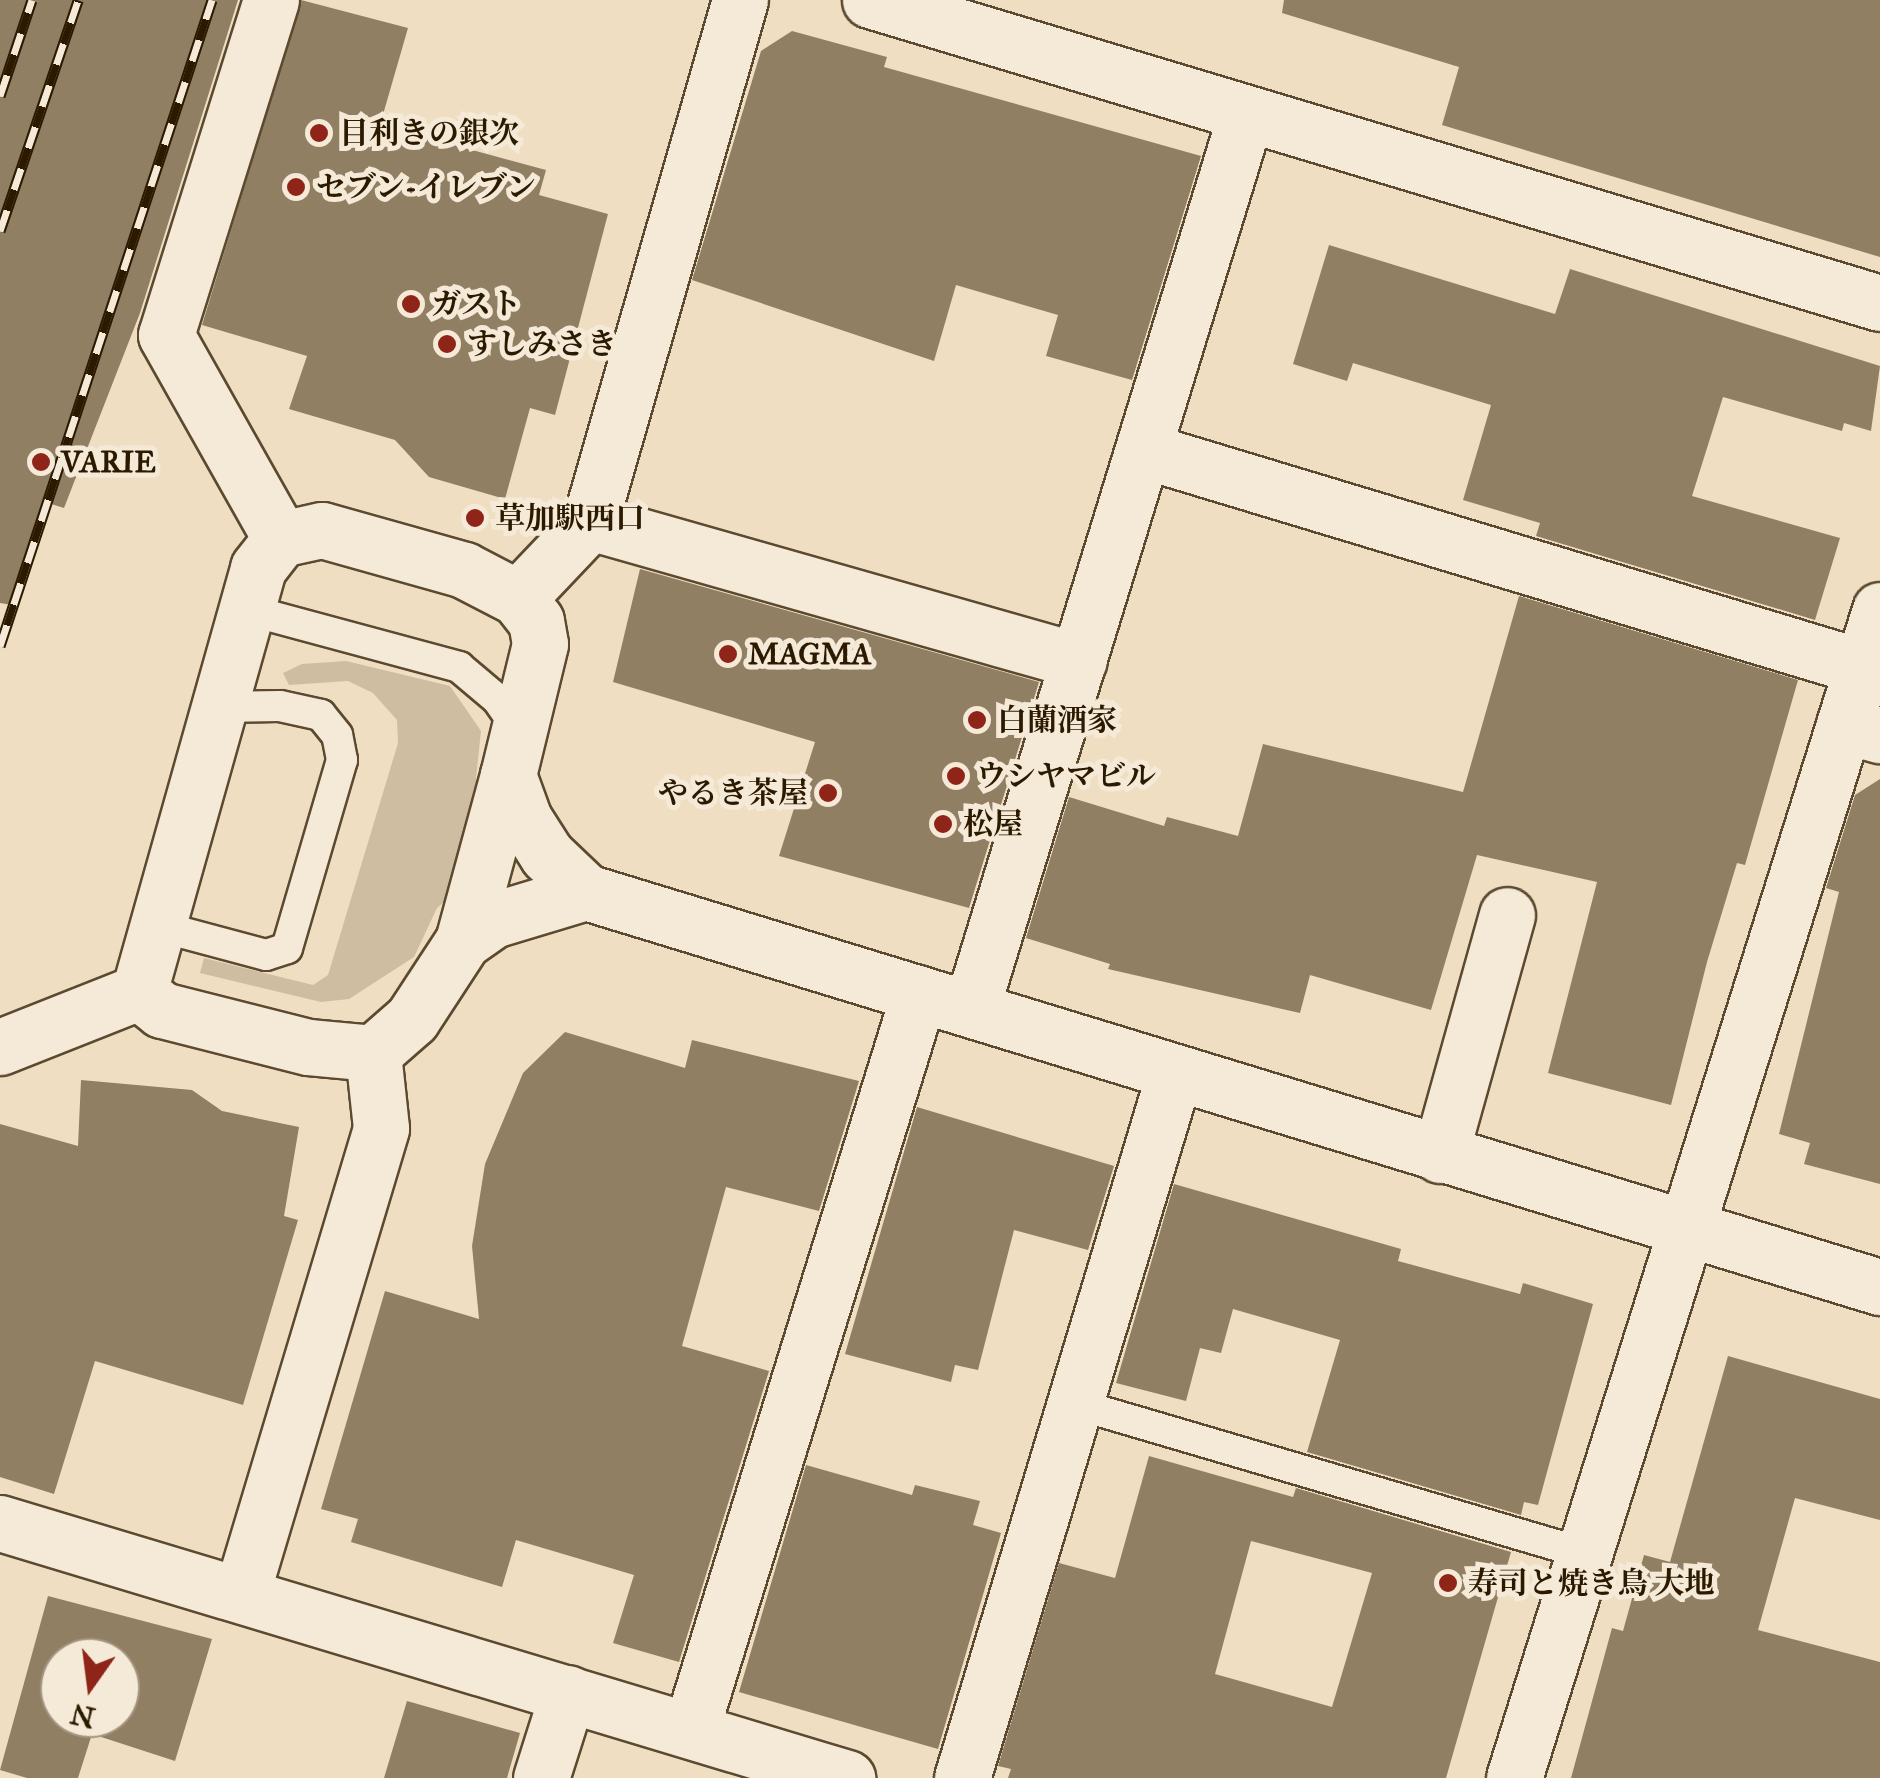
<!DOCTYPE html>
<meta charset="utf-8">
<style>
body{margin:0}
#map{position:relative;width:1880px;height:1778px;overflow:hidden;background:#efdec1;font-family:"IM FELL Great Primer","Noto Serif JP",serif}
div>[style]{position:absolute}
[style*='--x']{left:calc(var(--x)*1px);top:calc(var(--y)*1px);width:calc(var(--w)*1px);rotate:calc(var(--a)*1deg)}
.green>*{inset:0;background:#cebda0}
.building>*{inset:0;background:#917f64}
.roads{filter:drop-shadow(2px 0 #5c4a30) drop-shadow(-2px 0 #5c4a30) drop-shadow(0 2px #5c4a30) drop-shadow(0 -2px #5c4a30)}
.lane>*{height:30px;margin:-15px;padding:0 15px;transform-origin:15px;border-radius:15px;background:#f5ead7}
.street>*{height:55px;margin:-27.5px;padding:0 27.5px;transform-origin:27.5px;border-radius:27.5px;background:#f5ead7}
.secondary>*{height:55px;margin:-27.5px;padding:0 27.5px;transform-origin:27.5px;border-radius:27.5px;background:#f5ead7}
.rail>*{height:11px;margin-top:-5.5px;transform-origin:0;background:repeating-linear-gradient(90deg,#f5ead7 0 22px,#2b1900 0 44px);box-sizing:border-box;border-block:2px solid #2b1900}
.dots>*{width:28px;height:28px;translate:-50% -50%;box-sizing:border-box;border:5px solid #f5ead7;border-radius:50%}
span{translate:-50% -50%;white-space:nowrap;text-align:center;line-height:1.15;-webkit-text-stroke:10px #f5ead7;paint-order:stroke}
.poi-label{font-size:30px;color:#2b1900;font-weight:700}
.left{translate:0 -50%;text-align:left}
.right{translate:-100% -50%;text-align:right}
.north{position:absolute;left:40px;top:1638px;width:100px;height:100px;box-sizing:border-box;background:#f5ead7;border:2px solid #a49681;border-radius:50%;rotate:194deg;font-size:28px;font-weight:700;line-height:40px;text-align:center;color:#2b1900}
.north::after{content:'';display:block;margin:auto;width:35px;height:45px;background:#8f2418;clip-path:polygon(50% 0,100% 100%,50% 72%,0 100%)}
</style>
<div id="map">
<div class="green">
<i style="clip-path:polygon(346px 661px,450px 686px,481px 731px,476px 778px,482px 803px,452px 895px,437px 908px,414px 957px,349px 999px,321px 1002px,200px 973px,204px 958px,313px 985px,328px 975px,398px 743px,397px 720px,373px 693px,348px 681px,289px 685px,283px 673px,302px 664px)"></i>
</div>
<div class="building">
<i style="clip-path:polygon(0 0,238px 0,140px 313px,64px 508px,45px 502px,12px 605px,0 603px)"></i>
<i style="clip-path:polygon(301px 0,408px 28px,380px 125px,546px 170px,539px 195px,608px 214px,555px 415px,530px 408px,505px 499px,429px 477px,395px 440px,289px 409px,307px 356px,202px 325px)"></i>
<i style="clip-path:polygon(1284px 0,1880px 0,1880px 257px,1442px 125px,1459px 67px,1282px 13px)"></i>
<i style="clip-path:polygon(792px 31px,887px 57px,884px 67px,1201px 156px,1132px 380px,1046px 356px,1058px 315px,956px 285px,934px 361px,692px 280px,761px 51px)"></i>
<i style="clip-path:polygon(1329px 245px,1555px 314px,1570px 269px,1880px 366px,1871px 431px,1844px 423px,1842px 431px,1723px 397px,1692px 496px,1840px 538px,1815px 620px,1536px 536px,1540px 523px,1463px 500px,1491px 405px,1353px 363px,1347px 381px,1293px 364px)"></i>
<i style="clip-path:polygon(640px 569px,1039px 682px,969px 908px,779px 856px,815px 742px,613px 682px)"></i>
<i style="clip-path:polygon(1519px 596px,1798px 680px,1745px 865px,1737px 863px,1707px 962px,1671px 1105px,1548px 1073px,1597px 882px,1477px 855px,1431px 1010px,1310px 975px,1300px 1013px,1108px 969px,1110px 964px,1026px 938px,1069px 797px,1164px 826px,1167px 817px,1238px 836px,1263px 744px,1463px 792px)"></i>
<i style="clip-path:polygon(1880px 779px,1880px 1184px,1804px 1164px,1810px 1143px,1779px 1134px,1839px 892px,1826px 888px,1855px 795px)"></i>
<i style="clip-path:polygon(565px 1032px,685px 1068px,692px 1040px,859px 1081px,819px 1211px,726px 1187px,682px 1346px,769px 1371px,679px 1662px,613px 1643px,634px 1575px,516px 1540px,502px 1587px,351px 1542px,358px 1519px,321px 1509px,385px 1291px,479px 1319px,472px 1246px,485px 1164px,523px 1073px)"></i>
<i style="clip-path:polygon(81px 1080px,192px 1090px,222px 1111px,299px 1127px,284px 1216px,298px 1220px,243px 1405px,95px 1361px,54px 1494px,0 1477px,0 1124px,78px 1146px)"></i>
<i style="clip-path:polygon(917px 1107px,1114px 1166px,1088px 1250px,1014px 1230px,978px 1370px,955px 1365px,951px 1382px,845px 1354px)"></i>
<i style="clip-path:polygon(1174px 1184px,1401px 1249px,1398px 1261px,1520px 1294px,1523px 1283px,1593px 1304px,1538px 1505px,1524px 1502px,1521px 1515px,1307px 1452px,1340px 1340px,1233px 1309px,1221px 1353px,1200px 1348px,1186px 1401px,1116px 1383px)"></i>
<i style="clip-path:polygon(1728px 1356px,1880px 1399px,1880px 1520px,1795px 1498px,1758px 1630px,1880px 1662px,1880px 1778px,1571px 1778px,1612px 1628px,1623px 1631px,1644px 1555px,1670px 1562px)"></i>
<i style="clip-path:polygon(evenodd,1149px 1456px,1293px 1497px,1296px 1488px,1511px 1552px,1446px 1778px,1008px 1778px,1011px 1769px,998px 1766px,1059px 1563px,1115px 1578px,1149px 1456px,1251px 1541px,1372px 1573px,1332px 1707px,1215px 1674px,1251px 1541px)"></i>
<i style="clip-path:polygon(806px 1465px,912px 1495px,915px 1485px,980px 1501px,973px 1525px,1001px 1533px,938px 1749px,739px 1692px)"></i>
<i style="clip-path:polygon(evenodd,48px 1596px,212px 1639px,175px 1761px,92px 1734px,78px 1778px,27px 1778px,0 1770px,48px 1596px,60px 1658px,120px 1658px,120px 1718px,60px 1718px,60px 1658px)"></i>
<i style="clip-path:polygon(407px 1701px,520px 1733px,507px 1778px,384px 1778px)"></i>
</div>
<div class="roads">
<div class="lane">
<i style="--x:248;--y:610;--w:219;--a:15.1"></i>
<i style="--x:459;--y:667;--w:50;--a:40.1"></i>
<i style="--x:497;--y:699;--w:38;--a:55"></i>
<i style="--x:154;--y:925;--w:116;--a:15"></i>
<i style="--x:266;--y:955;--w:22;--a:-18"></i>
<i style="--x:287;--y:948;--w:196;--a:-73.7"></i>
<i style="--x:342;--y:760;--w:25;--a:-101"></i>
<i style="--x:337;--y:735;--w:26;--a:-129"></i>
<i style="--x:321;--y:715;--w:42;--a:-167.6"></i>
<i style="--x:280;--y:706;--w:63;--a:179.1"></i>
<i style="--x:1076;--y:1404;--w:528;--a:16.38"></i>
</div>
<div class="street">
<i style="--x:271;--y:0;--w:351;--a:107.4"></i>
<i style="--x:166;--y:335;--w:234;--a:60.6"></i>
<i style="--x:870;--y:0;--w:1054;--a:16.7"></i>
<i style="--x:1146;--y:451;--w:748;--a:16.79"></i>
<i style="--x:590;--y:522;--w:508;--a:15.87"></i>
<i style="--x:518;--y:598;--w:105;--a:-46.5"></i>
<i style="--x:590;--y:522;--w:543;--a:-73.97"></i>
<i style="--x:1844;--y:725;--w:37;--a:16"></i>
<i style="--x:463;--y:941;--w:172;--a:-74.8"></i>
<i style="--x:971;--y:1009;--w:936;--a:-72.92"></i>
<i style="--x:0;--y:1047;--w:149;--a:-21.6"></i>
<i style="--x:1440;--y:1155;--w:249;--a:-74.4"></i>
<i style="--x:0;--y:1523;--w:885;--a:16.76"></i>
<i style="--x:691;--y:1729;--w:770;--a:-72.77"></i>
<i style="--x:541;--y:1778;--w:89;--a:-72.4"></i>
<i style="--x:962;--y:1778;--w:734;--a:-73.22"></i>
</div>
<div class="secondary">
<i style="--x:586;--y:892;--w:97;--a:163.2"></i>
<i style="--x:493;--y:920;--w:37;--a:145"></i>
<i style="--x:463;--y:941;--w:93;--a:123.2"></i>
<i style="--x:412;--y:1019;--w:52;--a:138.9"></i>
<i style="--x:373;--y:1053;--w:65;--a:-174.7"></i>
<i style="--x:308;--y:1047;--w:151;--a:-165.8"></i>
<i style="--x:162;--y:1010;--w:29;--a:-142"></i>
<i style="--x:139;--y:992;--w:440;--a:-74.3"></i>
<i style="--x:258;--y:568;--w:37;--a:-52"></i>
<i style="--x:281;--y:539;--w:42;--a:-12.4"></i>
<i style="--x:322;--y:530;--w:148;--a:15.7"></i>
<i style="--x:464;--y:570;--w:61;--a:27.4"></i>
<i style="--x:518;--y:598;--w:29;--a:52"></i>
<i style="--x:536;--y:621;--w:23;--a:80"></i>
<i style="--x:540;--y:644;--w:135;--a:103.7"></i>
<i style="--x:508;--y:775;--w:47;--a:70"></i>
<i style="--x:524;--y:819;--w:43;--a:57.4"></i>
<i style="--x:547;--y:855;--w:54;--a:43.5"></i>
<i style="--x:586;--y:892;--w:1353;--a:16.98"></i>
<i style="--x:242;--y:1592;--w:484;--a:-73.3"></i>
<i style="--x:381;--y:1128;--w:75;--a:-96.1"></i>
<i style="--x:1514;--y:1778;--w:1224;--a:-72.6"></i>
</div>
</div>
<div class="rail">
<i style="--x:0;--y:96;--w:101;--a:-71.6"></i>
<i style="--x:0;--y:231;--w:244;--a:-71.3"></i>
<i style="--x:0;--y:646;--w:680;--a:-71.83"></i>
</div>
<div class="dots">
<i style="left:319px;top:133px;background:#8f2418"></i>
<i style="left:296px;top:187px;background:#8f2418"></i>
<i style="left:411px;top:304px;background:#8f2418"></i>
<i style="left:447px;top:344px;background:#8f2418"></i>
<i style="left:41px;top:462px;background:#8f2418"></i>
<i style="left:475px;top:518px;background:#8f2418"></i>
<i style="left:728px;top:654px;background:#8f2418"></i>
<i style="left:977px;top:720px;background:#8f2418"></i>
<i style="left:956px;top:776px;background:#8f2418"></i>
<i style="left:828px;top:793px;background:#8f2418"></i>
<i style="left:943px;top:824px;background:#8f2418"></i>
<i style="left:1448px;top:1583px;background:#8f2418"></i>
</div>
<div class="poi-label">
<span class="left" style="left:339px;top:133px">目利きの銀次</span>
<span class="left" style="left:316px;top:187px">セブン-イレブン</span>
<span class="left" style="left:431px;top:304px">ガスト</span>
<span class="left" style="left:467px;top:344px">すしみさき</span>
<span class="left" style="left:61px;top:462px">VARIE</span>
<span class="left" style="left:495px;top:518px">草加駅西口</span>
<span class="left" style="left:748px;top:654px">MAGMA</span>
<span class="left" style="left:997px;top:720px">白蘭酒家</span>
<span class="left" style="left:976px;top:776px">ウシヤマビル</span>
<span class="right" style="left:808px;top:793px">やるき茶屋</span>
<span class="left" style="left:963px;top:824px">松屋</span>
<span class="left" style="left:1468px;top:1583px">寿司と焼き鳥 大地</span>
</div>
<div class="north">N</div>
</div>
